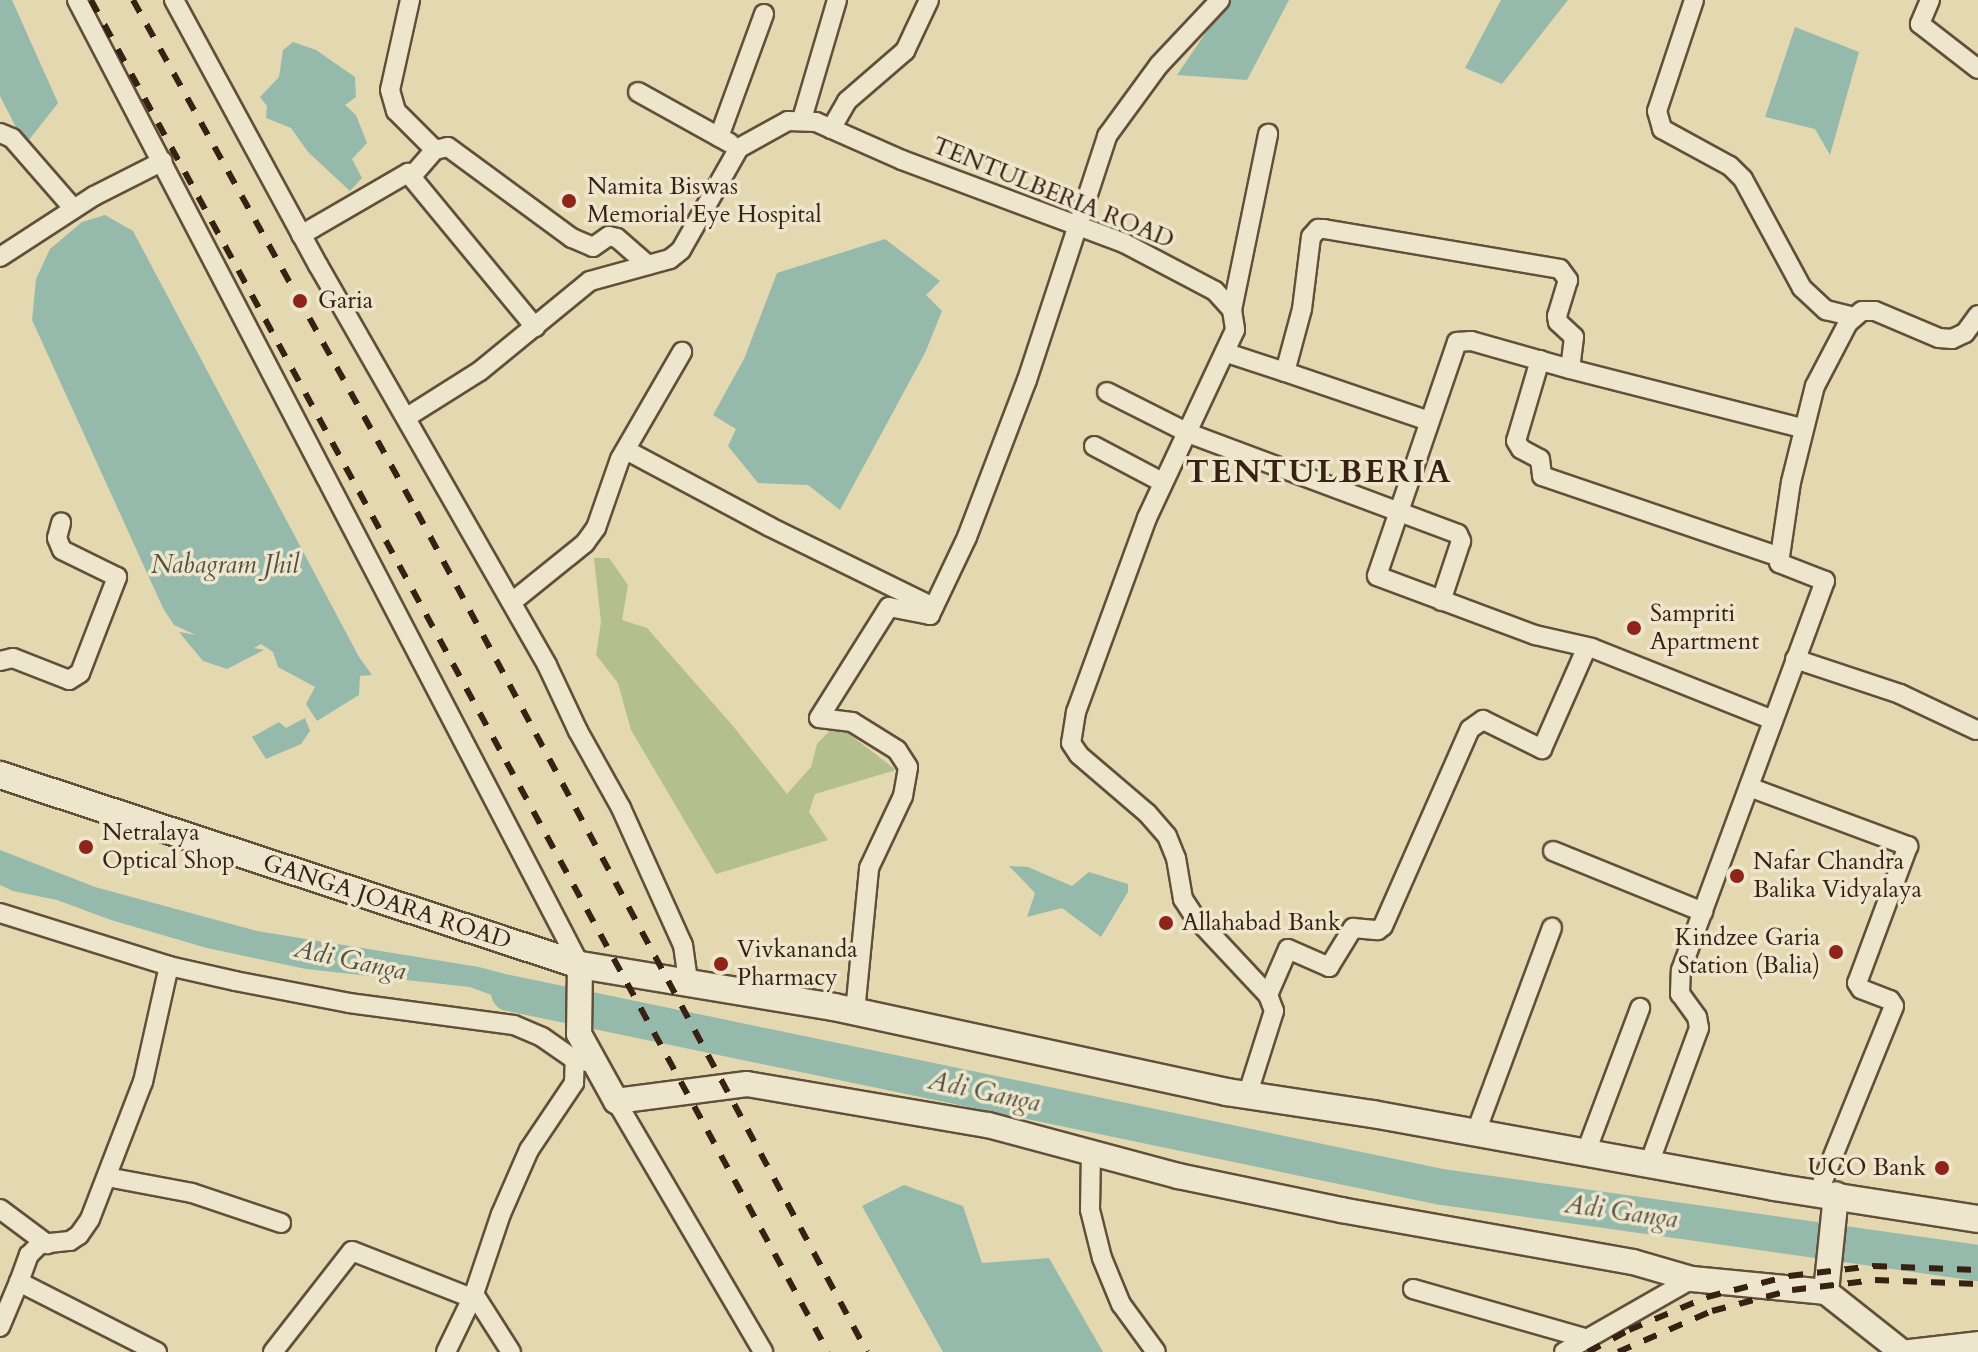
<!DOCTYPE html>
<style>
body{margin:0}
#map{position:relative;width:1978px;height:1352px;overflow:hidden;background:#e3d8b0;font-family:Cardo,serif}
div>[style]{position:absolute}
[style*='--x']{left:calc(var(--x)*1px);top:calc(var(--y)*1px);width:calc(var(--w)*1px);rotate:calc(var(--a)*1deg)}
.green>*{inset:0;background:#b3bf8c}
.water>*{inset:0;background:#95baac}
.river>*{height:36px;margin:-18px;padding:0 18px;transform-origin:18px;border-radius:18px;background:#95baac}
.roads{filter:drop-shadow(2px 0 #624f3a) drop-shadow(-2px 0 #624f3a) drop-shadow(0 2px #624f3a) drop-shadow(0 -2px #624f3a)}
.minor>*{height:18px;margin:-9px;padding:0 9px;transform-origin:9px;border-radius:9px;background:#ede6cc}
.tertiary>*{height:24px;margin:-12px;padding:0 12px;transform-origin:12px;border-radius:12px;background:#ede6cc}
.secondary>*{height:26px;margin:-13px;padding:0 13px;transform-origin:13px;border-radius:13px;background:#ede6cc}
.rail>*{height:6px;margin-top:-3px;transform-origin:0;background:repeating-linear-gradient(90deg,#372113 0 14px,transparent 0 28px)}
.dots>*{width:22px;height:22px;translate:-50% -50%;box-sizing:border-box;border:4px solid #ede6cc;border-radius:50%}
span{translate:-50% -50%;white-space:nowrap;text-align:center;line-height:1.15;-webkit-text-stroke:7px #ede6cc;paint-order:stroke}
.poi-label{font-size:24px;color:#372113}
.left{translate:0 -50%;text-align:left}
.right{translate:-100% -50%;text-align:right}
.street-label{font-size:24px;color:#372113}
.water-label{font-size:26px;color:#534f41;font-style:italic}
.district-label{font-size:32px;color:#372113;font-weight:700;letter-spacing:2px}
</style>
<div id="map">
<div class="green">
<i style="clip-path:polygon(594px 558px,609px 558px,628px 585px,622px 620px,647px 628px,733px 726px,787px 794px,811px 767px,817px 744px,836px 724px,896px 770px,815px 794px,809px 812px,828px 840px,716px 874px,631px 730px,618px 683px,596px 655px,601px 622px)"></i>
</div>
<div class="water">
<i style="clip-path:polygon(0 0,12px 0,58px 103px,25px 145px,0 96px)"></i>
<i style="clip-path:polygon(1228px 0,1289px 0,1247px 80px,1177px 75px)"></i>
<i style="clip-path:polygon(1501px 0,1568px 0,1502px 84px,1465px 68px)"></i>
<i style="clip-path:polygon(1795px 27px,1859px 52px,1830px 155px,1815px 129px,1765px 117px)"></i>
<i style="clip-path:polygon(293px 42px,316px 50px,355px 77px,356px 97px,345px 105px,356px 115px,367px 143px,352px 159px,362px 178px,350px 191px,308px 152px,291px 128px,266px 118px,267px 106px,260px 97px,279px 77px,283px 50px)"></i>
<i style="clip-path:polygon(105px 215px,133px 231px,359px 657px,372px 675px,360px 676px,359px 695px,317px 721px,306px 704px,315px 687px,278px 667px,273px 652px,261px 644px,254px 648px,264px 650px,227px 669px,203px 661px,179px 632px,196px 635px,174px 625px,163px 608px,32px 320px,36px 279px,50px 249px,82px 222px)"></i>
<i style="clip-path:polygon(885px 239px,940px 281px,926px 295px,942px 311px,925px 353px,840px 510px,808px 485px,758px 483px,728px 446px,736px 429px,713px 415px,744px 359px,777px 273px)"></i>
<i style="clip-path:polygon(305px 718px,310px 731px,301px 744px,266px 759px,252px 737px,279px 722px,286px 728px)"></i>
<i style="clip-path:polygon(0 850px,95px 887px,257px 931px,479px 967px,547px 985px,562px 1017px,550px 1017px,470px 987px,306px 969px,207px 948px,111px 920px,57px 900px,13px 891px,0 885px)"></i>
<i style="clip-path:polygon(1009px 866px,1028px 867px,1072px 886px,1089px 872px,1128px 884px,1128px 892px,1101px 937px,1062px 908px,1027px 917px,1035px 893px)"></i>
<i style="clip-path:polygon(904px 1185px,963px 1206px,982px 1263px,1049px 1258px,1103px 1352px,943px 1352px,862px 1206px)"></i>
</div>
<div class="river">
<i style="--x:509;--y:993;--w:953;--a:11.75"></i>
<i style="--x:1442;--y:1187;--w:541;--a:8.07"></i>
</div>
<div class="roads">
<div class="minor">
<i style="--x:77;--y:0;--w:1088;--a:62.47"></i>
<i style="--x:174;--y:0;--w:302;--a:61.5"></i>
<i style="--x:318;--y:265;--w:461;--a:60.2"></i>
<i style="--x:547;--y:665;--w:73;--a:64.8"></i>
<i style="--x:578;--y:731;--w:88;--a:60.8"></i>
<i style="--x:621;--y:808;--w:150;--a:65.7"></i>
<i style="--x:683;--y:945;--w:37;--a:82"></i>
<i style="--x:410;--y:0;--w:92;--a:102.5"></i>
<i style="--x:390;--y:90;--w:22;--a:74"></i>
<i style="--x:396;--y:111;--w:55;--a:45"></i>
<i style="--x:1694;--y:0;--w:117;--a:108.4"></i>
<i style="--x:1657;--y:111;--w:19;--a:74"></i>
<i style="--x:1662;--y:129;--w:77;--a:28.6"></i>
<i style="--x:1730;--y:166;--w:18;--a:45"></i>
<i style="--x:1743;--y:179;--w:124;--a:61.6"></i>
<i style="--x:1802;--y:288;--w:33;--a:43"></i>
<i style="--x:1826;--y:310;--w:29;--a:14"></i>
<i style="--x:1930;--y:0;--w:26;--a:113"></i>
<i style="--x:1920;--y:24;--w:73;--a:37.8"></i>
<i style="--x:638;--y:92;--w:105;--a:29"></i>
<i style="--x:802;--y:119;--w:124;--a:-73.6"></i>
<i style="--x:831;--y:129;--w:32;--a:-60"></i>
<i style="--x:847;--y:101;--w:77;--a:-40.8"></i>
<i style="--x:905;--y:51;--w:56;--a:-64.8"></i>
<i style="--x:0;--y:133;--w:13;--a:23"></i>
<i style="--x:12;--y:138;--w:94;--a:48.9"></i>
<i style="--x:719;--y:137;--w:131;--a:-69.9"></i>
<i style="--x:412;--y:176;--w:35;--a:-49"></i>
<i style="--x:435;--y:150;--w:13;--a:-13"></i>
<i style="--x:448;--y:147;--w:154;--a:36.3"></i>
<i style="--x:572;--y:238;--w:23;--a:23"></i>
<i style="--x:593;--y:247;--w:19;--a:-35"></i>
<i style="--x:609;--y:236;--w:8;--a:14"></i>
<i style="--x:617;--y:238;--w:41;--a:41.1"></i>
<i style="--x:301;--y:235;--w:124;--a:-30.1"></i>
<i style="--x:408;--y:173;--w:200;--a:50.5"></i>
<i style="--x:0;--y:257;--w:112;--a:-33"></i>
<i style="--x:94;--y:196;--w:77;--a:-26.9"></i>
<i style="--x:1232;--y:310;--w:180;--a:-78.4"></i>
<i style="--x:1227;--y:353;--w:61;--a:18.1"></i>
<i style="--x:1285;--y:372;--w:65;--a:-74.9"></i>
<i style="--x:1302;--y:309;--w:73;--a:-82.9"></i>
<i style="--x:1311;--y:237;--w:11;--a:-49"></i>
<i style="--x:1318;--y:229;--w:6;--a:0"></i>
<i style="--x:1324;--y:229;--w:239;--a:9.6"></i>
<i style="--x:1560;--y:269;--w:14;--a:54"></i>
<i style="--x:1568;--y:280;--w:38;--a:107"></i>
<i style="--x:1557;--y:316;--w:6;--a:81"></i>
<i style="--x:1558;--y:322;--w:22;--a:43"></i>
<i style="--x:1574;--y:337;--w:32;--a:97"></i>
<i style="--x:1570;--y:369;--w:239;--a:14.3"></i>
<i style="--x:1540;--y:360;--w:84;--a:106.5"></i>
<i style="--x:1516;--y:441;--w:9;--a:58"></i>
<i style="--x:1521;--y:449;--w:21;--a:28"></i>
<i style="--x:1540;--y:459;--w:17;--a:83"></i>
<i style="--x:1542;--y:476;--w:251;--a:18.8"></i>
<i style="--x:1570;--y:369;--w:103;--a:-164.2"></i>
<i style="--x:1471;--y:341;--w:14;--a:176"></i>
<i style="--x:1457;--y:342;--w:247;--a:108.9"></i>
<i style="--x:1377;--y:576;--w:169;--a:20.5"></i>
<i style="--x:1535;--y:635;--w:58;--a:12.8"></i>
<i style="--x:1592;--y:648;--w:195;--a:21.7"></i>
<i style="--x:1285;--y:372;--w:152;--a:18.8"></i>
<i style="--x:1107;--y:392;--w:91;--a:26.8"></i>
<i style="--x:1188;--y:433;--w:288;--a:20.5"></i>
<i style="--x:1458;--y:534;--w:8;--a:67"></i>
<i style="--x:1461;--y:541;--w:63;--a:108.4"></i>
<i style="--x:407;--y:417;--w:86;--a:-32.2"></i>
<i style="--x:480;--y:371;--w:142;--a:-39.3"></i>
<i style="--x:590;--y:281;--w:83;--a:-15.4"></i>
<i style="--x:670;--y:259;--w:14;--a:-39"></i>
<i style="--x:681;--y:250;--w:117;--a:-60.4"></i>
<i style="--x:739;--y:148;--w:56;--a:-28.9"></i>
<i style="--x:788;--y:121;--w:28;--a:2"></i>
<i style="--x:816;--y:122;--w:94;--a:23.8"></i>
<i style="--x:902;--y:160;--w:237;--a:20.5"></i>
<i style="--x:1124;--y:243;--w:103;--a:27.8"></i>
<i style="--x:1215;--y:291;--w:25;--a:48"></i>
<i style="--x:1232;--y:310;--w:20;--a:81"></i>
<i style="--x:1235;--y:330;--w:208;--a:115.1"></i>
<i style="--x:1147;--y:518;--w:207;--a:110.1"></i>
<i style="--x:1076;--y:712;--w:31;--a:99"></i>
<i style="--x:1071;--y:743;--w:14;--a:56"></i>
<i style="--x:1079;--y:755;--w:89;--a:40.5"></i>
<i style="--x:1147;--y:813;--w:30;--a:49"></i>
<i style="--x:1167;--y:836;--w:24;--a:68"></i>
<i style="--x:1176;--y:858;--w:42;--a:80.3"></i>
<i style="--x:1183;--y:899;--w:20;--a:57"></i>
<i style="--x:1194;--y:916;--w:108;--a:46.9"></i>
<i style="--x:1268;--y:995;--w:17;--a:69"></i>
<i style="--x:1274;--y:1011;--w:86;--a:107.6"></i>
<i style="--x:1094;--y:446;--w:77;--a:27.9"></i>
<i style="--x:626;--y:450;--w:163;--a:28.1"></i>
<i style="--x:770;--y:527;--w:182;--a:26.1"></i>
<i style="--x:512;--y:602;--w:94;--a:-38.9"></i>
<i style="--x:585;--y:543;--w:19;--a:-54"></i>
<i style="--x:596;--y:528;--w:73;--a:-70.8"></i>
<i style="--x:620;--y:459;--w:124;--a:-59.9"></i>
<i style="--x:1795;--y:659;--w:111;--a:18.4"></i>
<i style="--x:1900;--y:694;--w:84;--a:25.3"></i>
<i style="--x:0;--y:661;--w:13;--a:-13"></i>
<i style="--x:13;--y:658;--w:60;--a:21.4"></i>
<i style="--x:69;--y:680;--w:13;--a:-32"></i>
<i style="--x:80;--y:673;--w:103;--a:-68.9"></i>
<i style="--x:117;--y:577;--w:61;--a:-153.9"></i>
<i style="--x:62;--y:550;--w:13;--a:-113"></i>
<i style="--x:57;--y:538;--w:16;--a:-75"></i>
<i style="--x:1749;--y:787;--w:170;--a:20.4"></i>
<i style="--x:1908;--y:846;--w:146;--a:110.4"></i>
<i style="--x:1857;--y:983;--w:7;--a:56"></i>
<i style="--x:1861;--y:989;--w:31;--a:21"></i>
<i style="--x:1890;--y:1000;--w:7;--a:56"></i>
<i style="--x:1894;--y:1006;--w:202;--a:112.1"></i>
<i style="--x:1553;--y:851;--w:162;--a:22.1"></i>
<i style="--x:0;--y:913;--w:177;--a:17.4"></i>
<i style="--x:169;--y:966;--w:68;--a:12.8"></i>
<i style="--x:235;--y:981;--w:116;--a:10.9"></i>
<i style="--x:349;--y:1003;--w:166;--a:7.6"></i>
<i style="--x:514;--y:1025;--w:30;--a:23"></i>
<i style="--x:542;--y:1037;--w:40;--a:34.9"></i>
<i style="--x:575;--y:1060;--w:19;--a:9"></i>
<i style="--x:1268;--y:995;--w:50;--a:-66.5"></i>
<i style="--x:1288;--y:949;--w:45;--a:23.7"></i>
<i style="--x:1329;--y:967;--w:46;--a:-58.4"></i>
<i style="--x:1353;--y:928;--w:25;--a:5"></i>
<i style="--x:1378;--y:930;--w:6;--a:-39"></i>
<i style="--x:1383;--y:926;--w:215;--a:-66.2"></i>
<i style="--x:1470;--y:729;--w:16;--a:-35"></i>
<i style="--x:1483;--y:720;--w:66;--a:26.2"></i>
<i style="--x:1542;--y:749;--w:111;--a:-66.2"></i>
<i style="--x:855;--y:1012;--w:145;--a:-84.4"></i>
<i style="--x:869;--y:868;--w:80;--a:-64.7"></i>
<i style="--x:903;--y:796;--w:29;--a:-80"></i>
<i style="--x:908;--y:767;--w:20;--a:-123"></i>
<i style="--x:897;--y:750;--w:53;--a:-148.1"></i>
<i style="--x:852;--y:722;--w:33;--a:-173"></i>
<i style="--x:819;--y:718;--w:131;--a:-57.8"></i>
<i style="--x:889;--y:607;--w:42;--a:11"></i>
<i style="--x:930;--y:615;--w:86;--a:-64.6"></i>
<i style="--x:967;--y:537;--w:168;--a:-69.1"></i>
<i style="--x:1027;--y:380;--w:257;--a:-71.8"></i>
<i style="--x:1107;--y:136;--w:88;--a:-53.8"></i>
<i style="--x:1159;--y:65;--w:89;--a:-46.8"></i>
<i style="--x:616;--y:1101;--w:291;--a:59.6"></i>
<i style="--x:1476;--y:1132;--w:218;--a:-69.6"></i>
<i style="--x:1091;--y:1152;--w:58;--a:91"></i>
<i style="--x:1090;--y:1210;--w:49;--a:76"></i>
<i style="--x:1102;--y:1258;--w:50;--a:67.6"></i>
<i style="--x:1121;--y:1304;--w:59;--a:53.9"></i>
<i style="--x:1586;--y:1152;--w:154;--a:-69.4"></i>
<i style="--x:1649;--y:1164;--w:145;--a:-69.8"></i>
<i style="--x:1699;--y:1028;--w:11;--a:-100"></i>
<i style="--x:1697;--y:1017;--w:29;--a:-126"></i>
<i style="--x:1680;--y:994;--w:24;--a:-88"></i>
<i style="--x:1681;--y:970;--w:415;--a:-69.7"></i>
<i style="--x:1825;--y:581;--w:49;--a:-158.6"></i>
<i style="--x:1779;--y:563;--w:82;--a:-81.6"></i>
<i style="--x:1791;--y:482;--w:99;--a:-76"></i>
<i style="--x:1815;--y:386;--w:71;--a:-62.4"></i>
<i style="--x:1848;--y:323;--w:18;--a:-41"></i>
<i style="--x:1862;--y:311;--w:13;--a:0"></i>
<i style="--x:1875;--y:311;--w:69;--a:22.9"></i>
<i style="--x:1939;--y:338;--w:13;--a:4"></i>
<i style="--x:1952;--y:339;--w:14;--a:-25"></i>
<i style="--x:1965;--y:333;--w:22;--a:-54"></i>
<i style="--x:107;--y:1177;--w:86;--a:10.7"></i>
<i style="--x:192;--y:1193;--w:94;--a:18.6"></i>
<i style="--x:0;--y:1209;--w:59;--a:36.7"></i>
<i style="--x:1413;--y:1289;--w:179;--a:15.9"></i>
<i style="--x:474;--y:1294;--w:69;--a:57.5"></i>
<i style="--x:0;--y:1327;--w:49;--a:-67.1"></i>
<i style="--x:157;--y:1352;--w:155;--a:-153.1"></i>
<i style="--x:19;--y:1282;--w:29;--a:-70"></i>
<i style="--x:29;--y:1255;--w:16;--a:-45"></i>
<i style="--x:40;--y:1244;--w:30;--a:-6"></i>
<i style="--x:70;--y:1241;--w:11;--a:-34"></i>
<i style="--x:79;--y:1235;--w:19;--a:-55"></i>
<i style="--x:90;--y:1219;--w:147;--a:-68.9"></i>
<i style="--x:143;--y:1082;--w:119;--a:-77.4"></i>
<i style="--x:273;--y:1352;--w:128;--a:-52"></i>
<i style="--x:352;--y:1251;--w:129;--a:21.4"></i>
<i style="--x:446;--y:1352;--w:64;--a:-64.2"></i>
<i style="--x:474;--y:1294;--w:84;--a:-71.4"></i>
<i style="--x:501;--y:1214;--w:70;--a:-66.4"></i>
<i style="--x:529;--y:1150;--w:81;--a:-56.1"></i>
<i style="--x:574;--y:1083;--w:23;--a:-88"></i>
<i style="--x:1564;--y:1352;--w:147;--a:-29.7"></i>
</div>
<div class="tertiary">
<i style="--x:580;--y:965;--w:69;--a:90.8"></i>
<i style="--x:579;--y:1034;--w:77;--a:61.1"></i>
<i style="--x:616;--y:1101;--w:132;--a:-7.4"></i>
<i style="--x:747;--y:1084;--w:244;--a:9.7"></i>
<i style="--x:988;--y:1125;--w:197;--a:15"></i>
<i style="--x:1178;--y:1176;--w:167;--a:11.8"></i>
<i style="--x:1341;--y:1210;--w:297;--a:10.1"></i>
<i style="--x:1633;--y:1262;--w:61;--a:16.1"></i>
<i style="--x:1692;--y:1279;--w:135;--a:5.5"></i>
<i style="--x:1826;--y:1292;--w:97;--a:38.3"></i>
<i style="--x:1826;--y:1292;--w:98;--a:-84.1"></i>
<i style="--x:1910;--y:1352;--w:68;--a:-6.7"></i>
</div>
<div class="secondary">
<i style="--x:0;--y:775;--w:610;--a:18.14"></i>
<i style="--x:580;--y:965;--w:257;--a:9.4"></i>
<i style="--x:834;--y:1007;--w:402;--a:12.2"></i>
<i style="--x:1227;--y:1092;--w:148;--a:8.6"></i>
<i style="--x:1373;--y:1114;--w:408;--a:10.3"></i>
<i style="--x:1774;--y:1187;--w:206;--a:8.9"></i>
</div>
</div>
<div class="rail">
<i style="--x:91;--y:0;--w:1540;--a:61.4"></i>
<i style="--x:133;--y:0;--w:585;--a:60.98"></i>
<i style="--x:417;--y:512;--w:953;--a:61.82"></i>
<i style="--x:1588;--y:1352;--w:47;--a:-28.2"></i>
<i style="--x:1629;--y:1330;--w:85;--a:-22.9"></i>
<i style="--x:1707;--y:1297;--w:85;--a:-14.4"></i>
<i style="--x:1789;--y:1276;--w:85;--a:-6.8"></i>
<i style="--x:1873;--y:1266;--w:105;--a:2.2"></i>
<i style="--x:1618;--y:1352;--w:103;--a:-23.6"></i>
<i style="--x:1712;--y:1311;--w:83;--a:-14.7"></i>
<i style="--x:1792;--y:1290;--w:84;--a:-6.9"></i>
<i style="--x:1875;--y:1280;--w:103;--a:2.2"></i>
</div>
<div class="dots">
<i style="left:569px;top:201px;background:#8f2418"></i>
<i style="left:300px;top:301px;background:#8f2418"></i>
<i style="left:1634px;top:628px;background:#8f2418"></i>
<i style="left:86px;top:847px;background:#8f2418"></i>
<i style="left:1737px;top:876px;background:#8f2418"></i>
<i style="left:1166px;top:923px;background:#8f2418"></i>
<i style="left:1836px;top:952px;background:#8f2418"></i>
<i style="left:721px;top:964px;background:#8f2418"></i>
<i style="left:1942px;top:1168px;background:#8f2418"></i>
</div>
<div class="poi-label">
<span class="left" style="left:587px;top:201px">Namita Biswas<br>Memorial Eye Hospital</span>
<span class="left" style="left:318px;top:301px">Garia</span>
<span class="left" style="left:1650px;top:628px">Sampriti<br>Apartment</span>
<span class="left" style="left:102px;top:847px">Netralaya<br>Optical Shop</span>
<span class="left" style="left:1753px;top:876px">Nafar Chandra<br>Balika Vidyalaya</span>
<span class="left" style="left:1182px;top:923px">Allahabad Bank</span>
<span class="right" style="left:1820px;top:952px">Kindzee Garia<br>Station (Balia)</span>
<span class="left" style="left:737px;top:964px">Vivkananda<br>Pharmacy</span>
<span class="right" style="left:1926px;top:1168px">UCO Bank</span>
</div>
<div class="street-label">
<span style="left:1053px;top:193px;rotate:22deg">TENTULBERIA ROAD</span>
<span style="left:387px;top:902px;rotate:18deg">GANGA JOARA ROAD</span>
</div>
<div class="water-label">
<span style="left:225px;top:565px">Nabagram Jhil</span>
<span style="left:350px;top:960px;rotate:12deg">Adi Ganga</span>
<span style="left:984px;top:1092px;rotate:12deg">Adi Ganga</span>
<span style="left:1621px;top:1212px;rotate:8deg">Adi Ganga</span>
</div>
<div class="district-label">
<span style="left:1319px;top:472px">TENTULBERIA</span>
</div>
</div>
